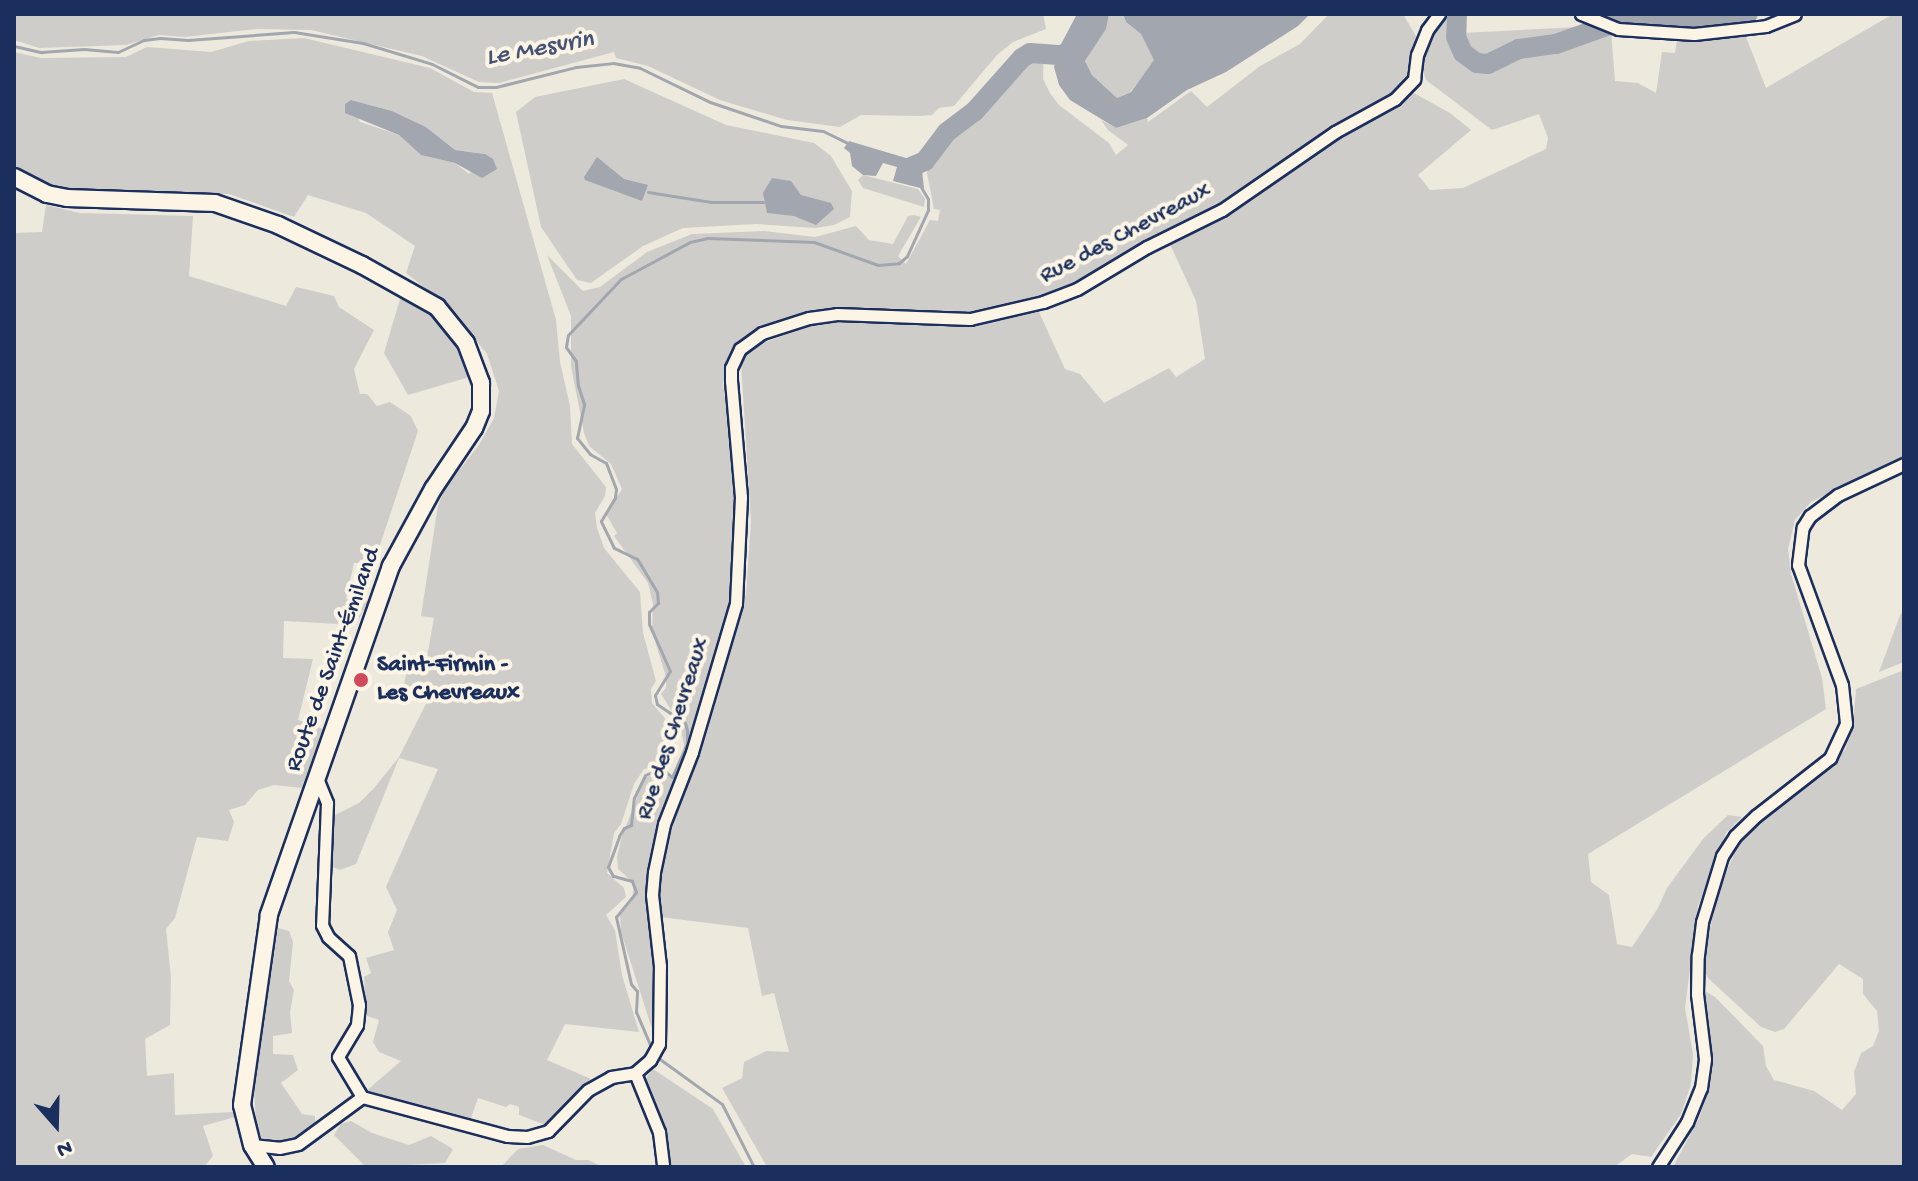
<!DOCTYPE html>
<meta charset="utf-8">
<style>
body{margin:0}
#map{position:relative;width:1918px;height:1181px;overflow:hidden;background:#eee9dd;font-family:"Gochi Hand",sans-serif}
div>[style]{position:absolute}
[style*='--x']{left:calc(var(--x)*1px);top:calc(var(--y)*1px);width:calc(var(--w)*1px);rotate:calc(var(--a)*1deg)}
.green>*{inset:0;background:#cfcdca}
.water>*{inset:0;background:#a2a7af}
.stream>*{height:3px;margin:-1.5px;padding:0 1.5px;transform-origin:1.5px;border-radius:1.5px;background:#a2a7af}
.river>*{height:20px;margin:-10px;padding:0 10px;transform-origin:10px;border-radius:10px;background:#a2a7af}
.roads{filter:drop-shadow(2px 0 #1b2f5e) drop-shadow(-2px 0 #1b2f5e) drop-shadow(0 2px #1b2f5e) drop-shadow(0 -2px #1b2f5e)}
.minor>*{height:11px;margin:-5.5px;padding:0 5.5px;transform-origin:5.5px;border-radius:5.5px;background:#fcf5e5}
.secondary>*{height:16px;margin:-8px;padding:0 8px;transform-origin:8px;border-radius:8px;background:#fcf5e5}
.dots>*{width:22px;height:22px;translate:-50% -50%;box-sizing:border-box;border:4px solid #fcf5e5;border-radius:50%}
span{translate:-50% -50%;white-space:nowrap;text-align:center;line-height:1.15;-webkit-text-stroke:8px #fcf5e5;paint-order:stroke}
.street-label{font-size:24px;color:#1b2f5e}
.poi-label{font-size:24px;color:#1b2f5e;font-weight:700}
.left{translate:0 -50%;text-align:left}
.water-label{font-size:26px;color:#445376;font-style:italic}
.frame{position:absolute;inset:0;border:16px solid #1b2f5e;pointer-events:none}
.north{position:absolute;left:16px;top:1085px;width:80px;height:80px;-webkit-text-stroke:6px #fcf5e5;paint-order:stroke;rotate:160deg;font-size:22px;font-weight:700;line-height:32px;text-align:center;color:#1b2f5e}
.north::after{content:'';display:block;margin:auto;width:28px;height:36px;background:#1b2f5e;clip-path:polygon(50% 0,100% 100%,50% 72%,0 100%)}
</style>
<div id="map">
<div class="green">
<i style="clip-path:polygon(14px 14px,1043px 14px,1046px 29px,1013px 42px,997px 55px,954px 106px,939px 108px,932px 115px,919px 116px,861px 115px,840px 127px,787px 120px,720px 100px,648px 66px,616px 58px,614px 52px,499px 83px,479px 82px,422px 56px,311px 30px,257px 29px,185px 37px,159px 35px,126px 45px,39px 48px,14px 40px)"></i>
<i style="clip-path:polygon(1109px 14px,1123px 14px,1126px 22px,1141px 34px,1155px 60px,1130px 92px,1117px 98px,1092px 75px,1085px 61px,1105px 30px)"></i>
<i style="clip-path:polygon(1329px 14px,1403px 14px,1417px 38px,1410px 79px,1393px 96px,1223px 204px,1087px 278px,1020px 302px,971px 313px,827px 310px,759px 326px,731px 351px,723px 384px,734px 461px,737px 526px,732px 607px,680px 771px,684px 745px,680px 724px,661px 694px,666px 688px,666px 677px,652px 631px,653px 604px,648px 583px,614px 536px,617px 533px,606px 514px,622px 489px,611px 464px,589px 446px,584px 433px,571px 366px,571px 316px,547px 255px,583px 291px,600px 287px,647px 252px,692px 234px,764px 231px,815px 237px,856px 226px,869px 240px,893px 244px,908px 216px,914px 215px,921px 217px,898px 256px,906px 264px,930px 220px,938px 221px,940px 210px,934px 209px,927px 173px,935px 142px,980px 111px,1018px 68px,1025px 50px,1037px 46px,1044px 48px,1043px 79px,1050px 93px,1059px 105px,1109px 143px,1116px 155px,1128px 145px,1108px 130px,1101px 120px,1116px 128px,1147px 118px,1148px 122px,1191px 91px,1207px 107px,1260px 66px,1300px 44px)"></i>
<i style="clip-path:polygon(1447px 14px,1456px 14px,1463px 33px,1597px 26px,1611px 31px,1615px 81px,1638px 83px,1656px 93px,1662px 52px,1675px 53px,1677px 40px,1746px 37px,1766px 88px,1893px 14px,1904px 14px,1904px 456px,1811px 502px,1795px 520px,1788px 549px,1791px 574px,1822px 678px,1826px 709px,1588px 854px,1591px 882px,1609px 895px,1617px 944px,1632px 947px,1658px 908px,1667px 888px,1703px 839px,1728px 815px,1742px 817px,1726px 833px,1698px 906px,1685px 1008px,1693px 1054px,1691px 1084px,1681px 1114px,1651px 1157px,1632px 1154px,1614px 1167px,767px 1167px,722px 1088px,742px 1078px,744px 1062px,766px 1051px,789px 1052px,774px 993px,762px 996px,748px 928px,660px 917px,658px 894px,659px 864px,706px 736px,746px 594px,751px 522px,741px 362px,754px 346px,814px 325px,853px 320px,975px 326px,1039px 312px,1065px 369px,1080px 374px,1104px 403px,1169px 368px,1176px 377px,1205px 359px,1196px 301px,1170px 244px,1255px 198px,1342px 134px,1412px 92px,1450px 113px,1471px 130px,1418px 175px,1430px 190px,1463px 188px,1546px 149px,1548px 138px,1539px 114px,1492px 130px,1426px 80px,1420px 62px,1428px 36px)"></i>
<i style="clip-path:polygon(evenodd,304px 38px,430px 68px,474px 92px,492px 93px,556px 320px,560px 362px,570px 406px,572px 444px,606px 487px,605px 496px,595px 513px,597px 528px,604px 548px,640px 592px,643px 633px,656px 681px,651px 689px,652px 703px,673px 728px,676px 741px,671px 765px,644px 769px,634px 784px,621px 824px,614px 833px,607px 873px,624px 888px,626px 897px,606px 915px,615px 930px,622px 975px,639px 1032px,565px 1024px,547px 1060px,591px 1079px,546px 1125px,519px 1115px,519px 1107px,510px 1104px,506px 1107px,478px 1098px,471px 1118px,365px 1092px,401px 1061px,379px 1052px,373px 1042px,379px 1020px,367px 1016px,364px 977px,371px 973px,366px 958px,394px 950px,388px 932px,397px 910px,386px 887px,438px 769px,399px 758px,356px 864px,340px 870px,330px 866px,333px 816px,359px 803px,374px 788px,399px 757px,430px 696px,402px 693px,409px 662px,427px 657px,434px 618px,421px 616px,438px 505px,446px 487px,479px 445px,494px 418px,499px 391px,487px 354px,451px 309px,406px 273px,415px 246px,366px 213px,308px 195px,294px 217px,229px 194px,73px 189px,43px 184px,14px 167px,14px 52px,41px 58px,126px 57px,147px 47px,211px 52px,249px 41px,304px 38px,351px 100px,392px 111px,426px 127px,455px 150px,486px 154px,469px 174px,455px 163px,421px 155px,399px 135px,360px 122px,351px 100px)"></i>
<i style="clip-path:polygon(624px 79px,726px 125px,814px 143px,831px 156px,852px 191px,850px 217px,834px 225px,816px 228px,756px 224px,683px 228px,643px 246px,591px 283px,577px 280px,541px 227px,516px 112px,535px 97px)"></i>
<i style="clip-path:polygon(863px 175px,918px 189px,925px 199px,924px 207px,863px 188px,858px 180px)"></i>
<i style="clip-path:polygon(46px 205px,80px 213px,193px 216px,189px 276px,286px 306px,296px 287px,334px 296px,339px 307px,374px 330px,354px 369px,360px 394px,367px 394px,377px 406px,390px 402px,411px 416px,418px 431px,374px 563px,354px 563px,346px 599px,368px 601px,356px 625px,284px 621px,283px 658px,313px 659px,298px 720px,323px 729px,302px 788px,274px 785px,258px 790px,245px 805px,229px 810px,234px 822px,228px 841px,197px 837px,175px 918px,166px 929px,171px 977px,170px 1025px,145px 1039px,147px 1076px,174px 1073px,175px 1115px,233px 1112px,235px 1117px,203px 1126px,213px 1156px,204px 1167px,14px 1167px,14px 233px,42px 232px)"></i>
<i style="clip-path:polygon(400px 299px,416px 302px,432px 315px,466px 358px,473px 376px,408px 395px,384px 353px)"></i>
<i style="clip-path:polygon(1904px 610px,1904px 662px,1879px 672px,1900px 615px)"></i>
<i style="clip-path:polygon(1904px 670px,1904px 1167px,1673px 1167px,1699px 1118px,1710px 1087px,1713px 1064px,1705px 991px,1715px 997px,1763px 1046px,1766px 1066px,1774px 1080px,1814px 1091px,1842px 1110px,1856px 1094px,1854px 1072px,1861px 1053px,1873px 1046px,1879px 1031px,1877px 1011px,1863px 994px,1863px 979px,1839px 964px,1784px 1029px,1775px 1032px,1761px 1027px,1708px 978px,1702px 965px,1718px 892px,1741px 837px,1824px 774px,1845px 750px,1853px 724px,1856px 689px)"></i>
<i style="clip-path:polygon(657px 772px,663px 777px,670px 776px,675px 782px,659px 827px,656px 1019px,652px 1029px,621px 932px,620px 915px,632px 901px,634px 883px,618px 869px,617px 857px,622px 836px,645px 778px)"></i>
<i style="clip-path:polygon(278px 928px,289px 931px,293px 942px,289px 981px,294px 990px,290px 1012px,292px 1033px,273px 1036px,273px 1054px,293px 1055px,298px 1070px,281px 1083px,302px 1114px,315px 1116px,315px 1124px,291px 1139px,274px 1141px,262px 1139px,256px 1124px,254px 1086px)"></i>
<i style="clip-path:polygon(653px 1069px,713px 1109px,746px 1167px,670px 1167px,667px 1129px,643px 1082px)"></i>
<i style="clip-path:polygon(351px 1121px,372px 1133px,409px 1145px,431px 1136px,453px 1149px,445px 1163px,366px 1167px,334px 1135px,341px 1124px)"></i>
<i style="clip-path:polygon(543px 1145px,576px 1160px,588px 1160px,603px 1167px,501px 1167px,518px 1149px)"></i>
</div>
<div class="water">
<i style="clip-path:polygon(1077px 14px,1109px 14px,1106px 29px,1085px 61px,1092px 75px,1117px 98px,1131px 92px,1154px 60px,1141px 34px,1126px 22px,1123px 14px,1310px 14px,1298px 26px,1226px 72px,1187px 90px,1147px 118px,1116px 128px,1070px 100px,1059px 85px,1054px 67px,1060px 46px)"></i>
<i style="clip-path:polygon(351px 100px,392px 111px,426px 127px,455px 150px,485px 154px,493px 159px,497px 169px,482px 178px,455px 163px,421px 155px,399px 135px,345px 113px,345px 104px)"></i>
<i style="clip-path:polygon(849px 141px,916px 161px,922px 170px,924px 189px,893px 181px,897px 167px,883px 163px,876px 176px,863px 175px,852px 166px,850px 153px,844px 148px)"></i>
<i style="clip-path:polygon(597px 157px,624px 179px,648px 185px,642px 201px,585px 180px,584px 177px)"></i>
<i style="clip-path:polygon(772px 178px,791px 181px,801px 195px,831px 203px,834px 209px,816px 225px,794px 216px,767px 213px,763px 193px)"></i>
</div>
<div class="stream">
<i style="--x:14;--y:46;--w:28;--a:13"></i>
<i style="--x:41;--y:52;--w:43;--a:-4"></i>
<i style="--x:84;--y:49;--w:34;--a:5"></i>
<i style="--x:118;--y:52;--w:29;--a:-25"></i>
<i style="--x:144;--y:40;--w:16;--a:-7"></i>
<i style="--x:160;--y:38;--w:28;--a:4"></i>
<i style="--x:188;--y:40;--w:106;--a:-4.3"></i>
<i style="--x:294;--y:32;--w:70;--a:9.1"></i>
<i style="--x:363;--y:43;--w:72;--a:16.9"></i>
<i style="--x:432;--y:64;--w:51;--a:26.6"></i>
<i style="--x:478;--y:87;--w:18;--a:0"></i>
<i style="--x:496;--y:87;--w:82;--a:-14"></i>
<i style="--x:576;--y:67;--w:37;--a:-6"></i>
<i style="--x:613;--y:63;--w:27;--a:10"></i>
<i style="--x:640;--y:68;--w:78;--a:25.9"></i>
<i style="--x:710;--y:102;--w:75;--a:18.7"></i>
<i style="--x:781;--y:126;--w:42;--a:6.8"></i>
<i style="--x:823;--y:131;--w:30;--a:26"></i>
<i style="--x:648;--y:192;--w:64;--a:9"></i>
<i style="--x:711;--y:202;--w:52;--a:0"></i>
<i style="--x:651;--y:1047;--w:38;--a:-113"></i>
<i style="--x:636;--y:1012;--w:21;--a:-87"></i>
<i style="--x:637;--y:991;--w:9;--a:-131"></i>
<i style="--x:631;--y:984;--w:69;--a:-102.6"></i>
<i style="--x:616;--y:917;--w:32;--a:-51"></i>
<i style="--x:636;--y:892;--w:12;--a:-110"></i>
<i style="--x:632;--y:881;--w:20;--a:-165"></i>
<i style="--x:613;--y:876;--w:10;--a:-119"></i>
<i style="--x:608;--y:867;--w:33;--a:-70"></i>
<i style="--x:619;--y:836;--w:9;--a:-58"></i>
<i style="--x:624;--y:828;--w:8;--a:-23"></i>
<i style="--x:631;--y:825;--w:27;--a:-84"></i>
<i style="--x:634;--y:798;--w:25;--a:-64"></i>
<i style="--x:645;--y:775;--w:17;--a:-24"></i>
<i style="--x:661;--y:768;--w:14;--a:39"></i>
<i style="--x:672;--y:777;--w:37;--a:-66"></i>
<i style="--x:687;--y:743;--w:13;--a:-90"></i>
<i style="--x:687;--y:730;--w:7;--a:-106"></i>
<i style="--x:685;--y:723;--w:34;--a:-146"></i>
<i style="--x:657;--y:704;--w:9;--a:-103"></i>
<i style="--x:655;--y:695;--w:28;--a:-58"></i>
<i style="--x:670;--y:671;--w:51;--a:-114.1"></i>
<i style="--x:649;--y:624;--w:12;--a:-90"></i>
<i style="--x:649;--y:612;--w:13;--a:-45"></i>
<i style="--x:658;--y:603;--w:11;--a:-95"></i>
<i style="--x:657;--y:592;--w:39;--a:-121"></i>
<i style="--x:637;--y:559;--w:25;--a:-154"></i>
<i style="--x:614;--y:548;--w:30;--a:-116"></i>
<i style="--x:601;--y:521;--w:27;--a:-59"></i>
<i style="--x:615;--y:498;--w:9;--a:-84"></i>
<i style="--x:616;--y:489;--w:28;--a:-111"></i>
<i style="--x:606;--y:463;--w:18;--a:-151"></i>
<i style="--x:590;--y:454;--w:21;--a:-129"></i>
<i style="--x:577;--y:438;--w:35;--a:-78"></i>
<i style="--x:584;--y:404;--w:19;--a:-108"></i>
<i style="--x:578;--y:386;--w:25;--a:-95"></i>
<i style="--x:576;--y:361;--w:17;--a:-126"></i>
<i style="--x:566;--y:347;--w:12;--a:-81"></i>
<i style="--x:568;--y:335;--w:77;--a:-46.6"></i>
<i style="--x:621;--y:279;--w:78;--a:-28.2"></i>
<i style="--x:690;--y:242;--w:17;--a:-13"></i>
<i style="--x:707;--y:238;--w:107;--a:2.1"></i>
<i style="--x:814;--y:242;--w:68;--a:19.8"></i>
<i style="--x:878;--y:265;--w:21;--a:-5"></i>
<i style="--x:899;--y:263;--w:11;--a:-41"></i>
<i style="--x:907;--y:256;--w:51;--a:-65.5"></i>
<i style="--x:928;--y:210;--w:11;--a:-90"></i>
<i style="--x:928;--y:199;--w:14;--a:-120"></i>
<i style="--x:657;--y:1057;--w:80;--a:35.9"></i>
<i style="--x:722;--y:1104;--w:71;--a:63.1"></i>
</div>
<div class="river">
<i style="--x:1457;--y:14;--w:23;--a:92"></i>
<i style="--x:1456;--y:37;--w:17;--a:66"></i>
<i style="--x:1463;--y:53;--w:17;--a:36"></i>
<i style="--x:1477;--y:63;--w:11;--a:5"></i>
<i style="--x:1488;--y:64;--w:34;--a:-26"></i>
<i style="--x:1519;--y:49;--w:37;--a:-8"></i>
<i style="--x:1556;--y:44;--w:71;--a:-19.7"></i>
<i style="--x:1623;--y:20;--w:94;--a:3.7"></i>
<i style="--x:1717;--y:26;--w:16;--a:-7"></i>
<i style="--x:1733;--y:24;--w:18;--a:-34"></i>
<i style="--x:911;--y:167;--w:15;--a:-23"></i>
<i style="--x:925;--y:161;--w:36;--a:-53"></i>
<i style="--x:947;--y:132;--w:34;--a:-37"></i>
<i style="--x:974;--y:112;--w:72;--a:-48.4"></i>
<i style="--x:1022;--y:58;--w:9;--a:-32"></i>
<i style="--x:1030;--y:53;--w:32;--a:4"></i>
<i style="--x:1062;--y:55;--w:11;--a:-27"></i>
<i style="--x:1072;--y:50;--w:44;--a:-55.2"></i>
</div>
<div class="roads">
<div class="minor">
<i style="--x:1581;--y:14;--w:40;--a:22"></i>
<i style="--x:1618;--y:29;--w:76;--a:3.8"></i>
<i style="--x:1694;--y:34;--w:72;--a:-6.3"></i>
<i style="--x:1766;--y:26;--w:31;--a:-22"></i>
<i style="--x:317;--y:778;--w:27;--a:68"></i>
<i style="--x:327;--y:803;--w:122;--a:92.3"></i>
<i style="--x:322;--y:925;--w:13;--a:63"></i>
<i style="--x:328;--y:937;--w:28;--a:42"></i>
<i style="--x:349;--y:956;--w:50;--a:78.5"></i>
<i style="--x:359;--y:1005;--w:20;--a:96"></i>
<i style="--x:357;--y:1025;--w:37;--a:121"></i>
<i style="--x:338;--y:1057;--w:47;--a:59"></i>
<i style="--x:362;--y:1097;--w:151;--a:15"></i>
<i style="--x:508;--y:1136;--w:19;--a:3"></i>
<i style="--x:527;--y:1137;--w:22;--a:-16"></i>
<i style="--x:548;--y:1131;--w:57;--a:-45.7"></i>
<i style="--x:588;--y:1090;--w:26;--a:-29"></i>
<i style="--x:611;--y:1077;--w:24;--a:-9"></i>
<i style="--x:635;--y:1073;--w:20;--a:-41"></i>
<i style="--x:650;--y:1060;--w:18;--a:-61"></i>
<i style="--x:659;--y:1044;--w:78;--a:-89.3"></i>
<i style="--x:660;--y:966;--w:71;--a:-96.4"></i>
<i style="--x:652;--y:895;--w:23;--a:-85"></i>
<i style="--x:654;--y:872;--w:49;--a:-78.2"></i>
<i style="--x:664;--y:824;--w:77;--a:-68.7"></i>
<i style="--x:692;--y:752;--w:155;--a:-73.5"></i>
<i style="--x:736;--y:603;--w:106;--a:-87.3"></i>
<i style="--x:741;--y:497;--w:116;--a:-94.9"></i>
<i style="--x:731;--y:381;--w:13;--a:-90"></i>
<i style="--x:731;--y:368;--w:21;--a:-65"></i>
<i style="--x:740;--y:349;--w:27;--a:-36"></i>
<i style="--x:762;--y:333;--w:49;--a:-17.7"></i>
<i style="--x:809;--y:318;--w:28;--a:-8"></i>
<i style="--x:837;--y:314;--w:133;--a:2.2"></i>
<i style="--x:970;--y:319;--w:75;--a:-13.1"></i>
<i style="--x:1043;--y:302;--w:36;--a:-21"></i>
<i style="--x:1077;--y:289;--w:82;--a:-31"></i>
<i style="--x:1147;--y:247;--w:84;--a:-26.3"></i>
<i style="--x:1222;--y:210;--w:137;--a:-34.6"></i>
<i style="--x:1335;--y:132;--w:68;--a:-28.8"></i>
<i style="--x:1395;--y:99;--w:28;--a:-46"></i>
<i style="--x:1414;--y:79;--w:24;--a:-83"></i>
<i style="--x:1417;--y:55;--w:27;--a:-68"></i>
<i style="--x:1427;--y:30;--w:20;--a:-53"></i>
<i style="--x:635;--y:1073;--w:64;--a:67.9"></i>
<i style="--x:659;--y:1132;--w:35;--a:83"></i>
<i style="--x:252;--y:1145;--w:27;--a:6"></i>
<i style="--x:279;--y:1148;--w:19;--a:-12"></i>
<i style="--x:298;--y:1144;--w:79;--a:-36.3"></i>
<i style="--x:1658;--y:1167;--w:54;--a:-57.2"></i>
<i style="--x:1687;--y:1122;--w:37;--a:-68"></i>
<i style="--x:1701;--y:1088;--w:29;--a:-82"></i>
<i style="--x:1705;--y:1059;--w:65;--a:-97"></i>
<i style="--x:1697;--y:994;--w:39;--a:-89"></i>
<i style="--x:1698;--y:955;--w:33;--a:-83"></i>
<i style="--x:1702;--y:922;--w:69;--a:-73.1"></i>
<i style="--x:1722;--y:856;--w:24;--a:-57"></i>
<i style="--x:1735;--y:836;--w:30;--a:-44"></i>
<i style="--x:1757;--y:815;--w:93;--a:-38"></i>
<i style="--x:1830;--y:758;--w:38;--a:-65"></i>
<i style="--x:1846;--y:723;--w:38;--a:-96"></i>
<i style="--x:1842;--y:685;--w:128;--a:-110.1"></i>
<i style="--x:1798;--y:565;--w:38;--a:-83"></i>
<i style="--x:1803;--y:527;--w:13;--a:-58"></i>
<i style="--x:1810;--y:516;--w:35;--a:-37"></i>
<i style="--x:1838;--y:495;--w:73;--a:-25.2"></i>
</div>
<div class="secondary">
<i style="--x:14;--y:177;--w:37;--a:27"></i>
<i style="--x:47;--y:194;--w:20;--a:11"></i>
<i style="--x:67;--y:198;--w:148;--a:1.9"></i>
<i style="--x:215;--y:203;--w:67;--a:19.2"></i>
<i style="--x:278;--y:225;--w:93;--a:25.5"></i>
<i style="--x:362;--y:265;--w:86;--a:29.2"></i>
<i style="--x:437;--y:307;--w:46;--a:51.1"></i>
<i style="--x:466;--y:343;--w:43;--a:69.4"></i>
<i style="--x:481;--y:383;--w:28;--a:90"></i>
<i style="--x:481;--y:411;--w:18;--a:112"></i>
<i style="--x:474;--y:428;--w:73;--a:123.9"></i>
<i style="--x:433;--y:489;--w:88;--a:118.6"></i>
<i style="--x:391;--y:566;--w:370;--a:109.3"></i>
<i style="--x:269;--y:915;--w:192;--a:98.1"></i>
<i style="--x:242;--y:1105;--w:41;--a:76"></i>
<i style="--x:252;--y:1145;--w:26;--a:58"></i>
</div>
</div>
<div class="dots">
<i style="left:361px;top:680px;background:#d1495b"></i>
</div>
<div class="street-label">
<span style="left:1126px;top:234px;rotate:-28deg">Rue des Chevreaux</span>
<span style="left:334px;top:660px;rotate:-70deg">Route de Saint-Émiland</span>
<span style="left:674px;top:729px;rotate:-72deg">Rue des Chevreaux</span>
</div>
<div class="poi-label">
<span class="left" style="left:377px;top:680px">Saint-Firmin -<br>Les Chevreaux</span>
</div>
<div class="water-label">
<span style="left:540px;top:50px;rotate:-10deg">Le Mesvrin</span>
</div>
<div class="frame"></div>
<div class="north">N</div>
</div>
